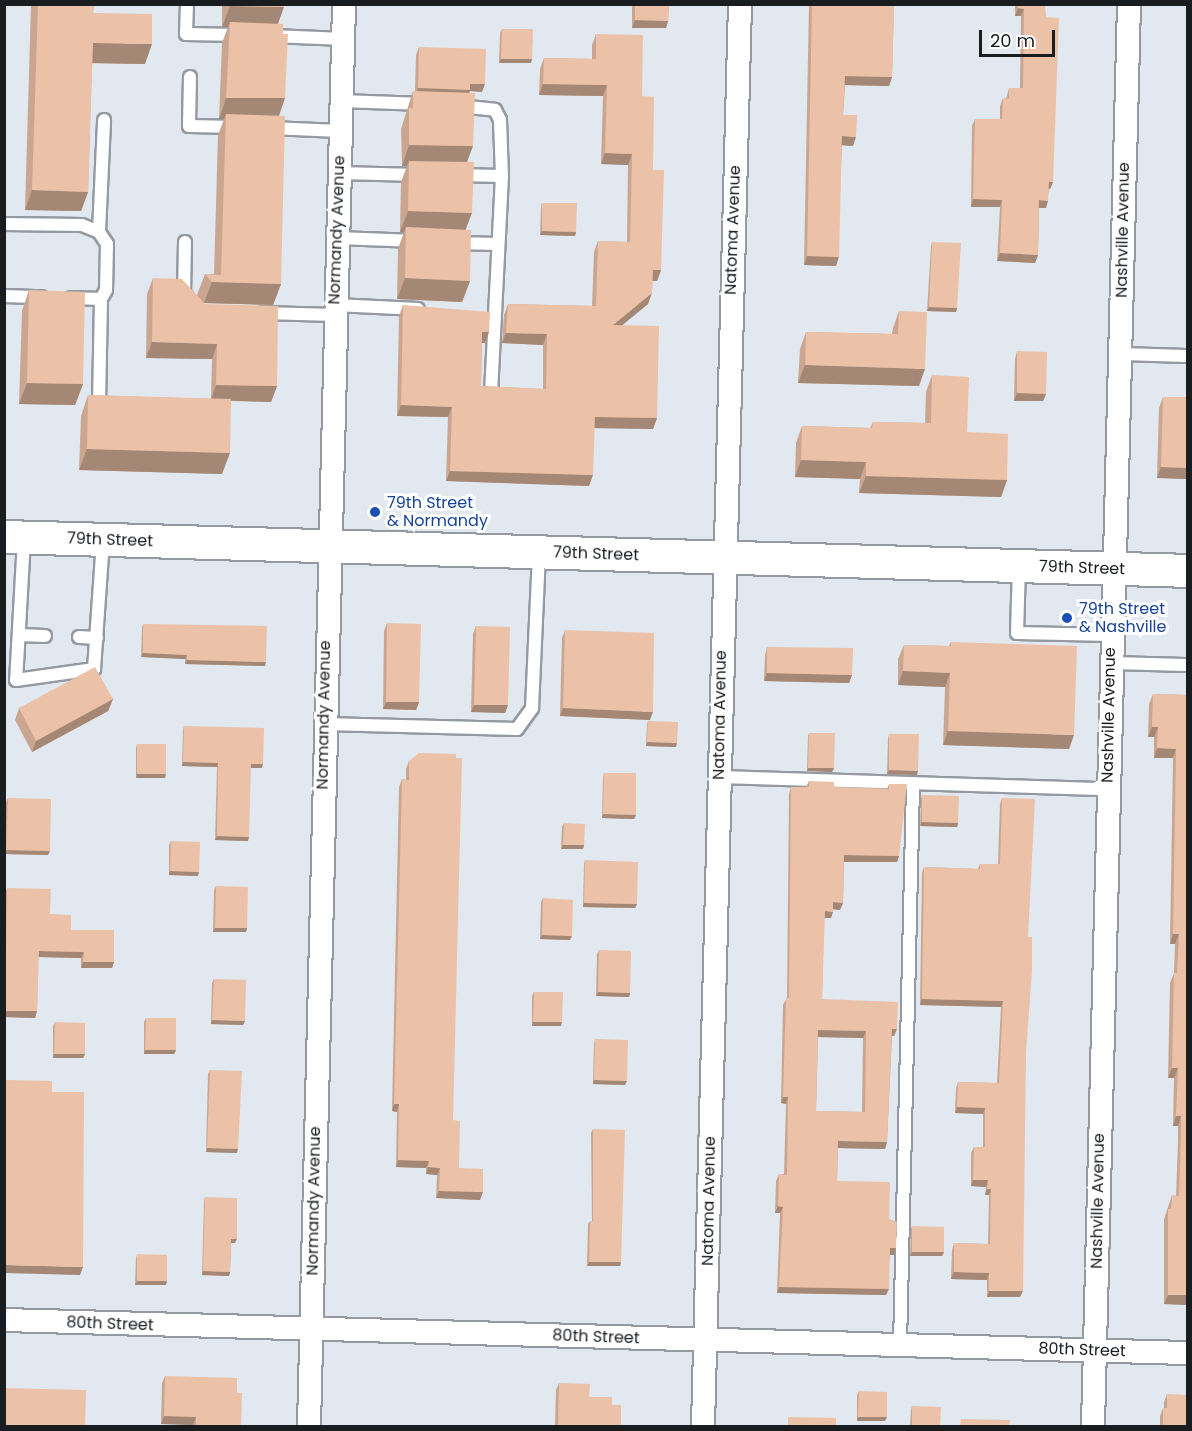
<!DOCTYPE html>
<style>
body{margin:0}
#map{position:relative;width:1192px;height:1431px;overflow:hidden;background:#e1e8f0;font-family:Poppins,sans-serif}
div>[style]{position:absolute}
[style*='--x']{left:calc(var(--x)*1px);top:calc(var(--y)*1px);width:calc(var(--w)*1px);rotate:calc(var(--a)*1deg)}
.roads{filter:drop-shadow(2px 0 #9499a2) drop-shadow(-2px 0 #9499a2) drop-shadow(0 2px #9499a2) drop-shadow(0 -2px #9499a2)}
.lane>*{height:12px;margin:-6px;padding:0 6px;transform-origin:6px;border-radius:6px;background:#fff}
.street>*{height:22px;margin:-11px;padding:0 11px;transform-origin:11px;border-radius:11px;background:#fff}
.secondary>*{height:32px;margin:-16px;padding:0 16px;transform-origin:16px;border-radius:16px;background:#fff}
.wall>*{inset:0;background:#caa690}
.shaded-wall>*{inset:0;background:#a48775}
.building>*{inset:0;background:#ebc1a7}
.dots>*{width:16px;height:16px;translate:-50% -50%;box-sizing:border-box;border:3px solid #fff;border-radius:50%}
span{translate:-50% -50%;white-space:nowrap;text-align:center;line-height:1.15;-webkit-text-stroke:6px #fff;paint-order:stroke}
.street-label{font-size:16px;color:#1a1d20}
.transit-label{font-size:16px;color:#164399}
.left{translate:0 -50%;text-align:left}
.frame{position:absolute;inset:0;border:6px solid #1a1d20;pointer-events:none}
.scale{position:absolute;left:979px;top:30px;width:76px;height:27px;box-sizing:border-box;border:3px solid #1a1d20;border-top:0;padding-left:8px;font-size:18px;line-height:21px;white-space:nowrap;color:#1a1d20;-webkit-text-stroke:4px #fff;paint-order:stroke}
</style>
<div id="map">
<div class="roads">
<div class="lane">
<i style="--x:187;--y:4;--w:30;--a:92"></i>
<i style="--x:186;--y:34;--w:54;--a:1.1"></i>
<i style="--x:272;--y:36;--w:72;--a:2.4"></i>
<i style="--x:190;--y:77;--w:49;--a:91.2"></i>
<i style="--x:189;--y:126;--w:48;--a:1.2"></i>
<i style="--x:341;--y:101;--w:83;--a:2.1"></i>
<i style="--x:459;--y:106;--w:36;--a:6"></i>
<i style="--x:495;--y:110;--w:11;--a:63"></i>
<i style="--x:500;--y:120;--w:56;--a:88"></i>
<i style="--x:502;--y:176;--w:216;--a:92.9"></i>
<i style="--x:270;--y:128;--w:70;--a:2.5"></i>
<i style="--x:339;--y:173;--w:80;--a:1.4"></i>
<i style="--x:457;--y:175;--w:45;--a:1.3"></i>
<i style="--x:4;--y:224;--w:78;--a:0.7"></i>
<i style="--x:82;--y:225;--w:18;--a:22"></i>
<i style="--x:99;--y:232;--w:14;--a:56"></i>
<i style="--x:107;--y:244;--w:46;--a:91.2"></i>
<i style="--x:106;--y:290;--w:10;--a:119"></i>
<i style="--x:101;--y:299;--w:30;--a:-178"></i>
<i style="--x:99;--y:232;--w:112;--a:-87.4"></i>
<i style="--x:337;--y:238;--w:80;--a:2.1"></i>
<i style="--x:185;--y:242;--w:51;--a:91.1"></i>
<i style="--x:184;--y:293;--w:5;--a:53"></i>
<i style="--x:455;--y:243;--w:43;--a:1.3"></i>
<i style="--x:4;--y:296;--w:38;--a:2"></i>
<i style="--x:335;--y:305;--w:83;--a:2.8"></i>
<i style="--x:262;--y:313;--w:73;--a:1.6"></i>
<i style="--x:1120;--y:354;--w:68;--a:1.7"></i>
<i style="--x:99;--y:404;--w:105;--a:-88.9"></i>
<i style="--x:24;--y:539;--w:141;--a:93.2"></i>
<i style="--x:16;--y:680;--w:79;--a:-8"></i>
<i style="--x:94;--y:669;--w:128;--a:-86"></i>
<i style="--x:1019;--y:566;--w:67;--a:91.7"></i>
<i style="--x:1017;--y:633;--w:94;--a:1.2"></i>
<i style="--x:19;--y:635;--w:26;--a:2"></i>
<i style="--x:79;--y:637;--w:18;--a:3"></i>
<i style="--x:1110;--y:663;--w:78;--a:1.5"></i>
<i style="--x:324;--y:724;--w:193;--a:1.5"></i>
<i style="--x:517;--y:729;--w:26;--a:-54"></i>
<i style="--x:532;--y:708;--w:155;--a:-87.4"></i>
<i style="--x:718;--y:777;--w:390;--a:1.8"></i>
<i style="--x:900;--y:1345;--w:562;--a:-88.67"></i>
</div>
<div class="street">
<i style="--x:4;--y:1320;--w:1184;--a:1.6"></i>
<i style="--x:309;--y:1426;--w:1422;--a:-88.59"></i>
<i style="--x:703;--y:1426;--w:1422;--a:-88.51"></i>
<i style="--x:1093;--y:1426;--w:1422;--a:-88.55"></i>
</div>
<div class="secondary">
<i style="--x:4;--y:537;--w:1184;--a:1.64"></i>
</div>
</div>
<div class="wall">
<i style="clip-path:polygon(31px 4px,94px 4px,93px 13px,145px 64px,92px 63px,88px 192px,81px 211px,25px 210px)"></i>
<i style="clip-path:polygon(222px 4px,284px 4px,278px 24px,281px 284px,273px 305px,204px 303px,277px 386px,271px 402px,231px 401px,222px 474px,79px 470px,81px 416px,88px 395px,211px 399px,212px 359px,146px 358px,147px 294px,153px 278px,197px 295px,205px 274px,214px 274px,218px 135px,224px 119px,219px 119px,222px 43px,228px 27px,222px 27px)"></i>
<i style="clip-path:polygon(632px 4px,669px 4px,668px 21px,666px 28px,632px 28px)"></i>
<i style="clip-path:polygon(809px 4px,894px 4px,892px 77px,889px 86px,845px 85px,843px 115px,853px 146px,842px 145px,836px 266px,804px 265px)"></i>
<i style="clip-path:polygon(1015px 4px,1045px 4px,1053px 182px,1050px 189px,1049px 189px,1046px 208px,1039px 208px,1038px 255px,1035px 263px,997px 261px,1000px 207px,971px 207px,972px 126px,975px 119px,1000px 119px,1000px 106px,1003px 98px,1006px 99px,1009px 88px,1020px 88px,1021px 16px,1015px 16px)"></i>
<i style="clip-path:polygon(502px 29px,531px 63px,499px 63px,500px 33px)"></i>
<i style="clip-path:polygon(596px 34px,642px 96px,653px 170px,661px 270px,657px 281px,652px 281px,648px 304px,622px 325px,657px 418px,653px 429px,594px 428px,589px 486px,446px 481px,448px 417px,397px 416px,399px 316px,403px 305px,489px 332px,485px 343px,482px 343px,481px 386px,543px 389px,543px 345px,502px 343px,504px 315px,508px 304px,592px 306px,594px 252px,598px 241px,627px 242px,628px 165px,601px 164px,603px 96px,539px 95px,540px 69px,544px 58px,592px 59px,592px 45px)"></i>
<i style="clip-path:polygon(419px 47px,482px 92px,470px 91px,469px 93px,466px 230px,470px 281px,462px 302px,397px 299px,398px 249px,404px 232px,400px 232px,401px 182px,407px 166px,402px 166px,401px 129px,413px 91px,415px 91px,416px 55px)"></i>
<i style="clip-path:polygon(542px 203px,576px 232px,575px 236px,540px 235px,541px 207px)"></i>
<i style="clip-path:polygon(932px 242px,957px 308px,956px 312px,927px 311px,931px 246px)"></i>
<i style="clip-path:polygon(29px 290px,83px 384px,75px 405px,19px 404px,22px 311px)"></i>
<i style="clip-path:polygon(899px 311px,919px 386px,798px 383px,800px 349px,806px 332px,892px 334px,893px 328px)"></i>
<i style="clip-path:polygon(1017px 351px,1046px 394px,1043px 401px,1014px 401px,1015px 359px)"></i>
<i style="clip-path:polygon(932px 375px,967px 432px,1007px 480px,1001px 497px,859px 493px,860px 479px,795px 477px,796px 443px,802px 426px,870px 428px,873px 422px,925px 423px,926px 392px)"></i>
<i style="clip-path:polygon(1163px 397px,1188px 397px,1188px 479px,1157px 478px,1159px 408px)"></i>
<i style="clip-path:polygon(387px 623px,419px 702px,416px 710px,383px 709px,384px 631px)"></i>
<i style="clip-path:polygon(143px 624px,265px 666px,185px 664px,185px 659px,141px 657px,142px 627px)"></i>
<i style="clip-path:polygon(476px 626px,508px 705px,505px 713px,471px 712px,473px 634px)"></i>
<i style="clip-path:polygon(565px 630px,650px 720px,560px 716px,562px 638px)"></i>
<i style="clip-path:polygon(951px 642px,1069px 749px,943px 745px,945px 687px,898px 685px,898px 659px,904px 645px,949px 646px)"></i>
<i style="clip-path:polygon(767px 647px,852px 675px,849px 683px,764px 681px,765px 655px)"></i>
<i style="clip-path:polygon(1153px 694px,1188px 695px,1188px 1305px,1164px 1304px,1164px 1219px,1172px 1195px,1176px 1196px,1178px 1141px,1178px 1126px,1173px 1126px,1174px 1078px,1168px 1078px,1170px 983px,1174px 973px,1175px 944px,1170px 944px,1173px 758px,1154px 758px,1154px 737px,1148px 737px,1149px 704px)"></i>
<i style="clip-path:polygon(113px 699px,108px 711px,32px 752px,15px 720px,19px 708px)"></i>
<i style="clip-path:polygon(648px 721px,676px 747px,646px 746px,647px 725px)"></i>
<i style="clip-path:polygon(184px 726px,262px 768px,250px 768px,248px 841px,215px 840px,217px 767px,182px 766px,183px 730px)"></i>
<i style="clip-path:polygon(809px 733px,834px 768px,832px 772px,807px 771px,808px 736px)"></i>
<i style="clip-path:polygon(889px 734px,917px 775px,887px 774px,888px 738px)"></i>
<i style="clip-path:polygon(137px 744px,165px 778px,136px 778px,136px 748px)"></i>
<i style="clip-path:polygon(409px 761px,459px 1168px,480px 1200px,436px 1198px,437px 1175px,426px 1174px,426px 1168px,396px 1167px,397px 1112px,392px 1111px,399px 787px,402px 779px,406px 780px,406px 769px)"></i>
<i style="clip-path:polygon(604px 773px,636px 815px,634px 819px,602px 818px,603px 777px)"></i>
<i style="clip-path:polygon(evenodd,809px 781px,834px 787px,887px 789px,889px 784px,899px 856px,897px 862px,844px 862px,843px 903px,840px 910px,833px 909px,831px 918px,824px 918px,822px 999px,894px 1036px,892px 1036px,887px 1142px,885px 1149px,838px 1148px,837px 1181px,889px 1219px,896px 1248px,894px 1255px,890px 1255px,886px 1295px,777px 1293px,780px 1213px,775px 1213px,776px 1181px,779px 1174px,784px 1174px,786px 1104px,781px 1103px,783px 1005px,787px 998px,789px 794px,791px 787px,806px 787px,809px 781px,818px 1037px,863px 1038px,862px 1112px,816px 1111px,818px 1037px)"></i>
<i style="clip-path:polygon(922px 795px,958px 823px,957px 827px,920px 826px,921px 799px)"></i>
<i style="clip-path:polygon(8px 798px,48px 855px,5px 854px,6px 802px)"></i>
<i style="clip-path:polygon(1002px 798px,1028px 937px,1020px 1297px,987px 1297px,987px 1280px,951px 1279px,952px 1250px,954px 1243px,988px 1244px,989px 1195px,985px 1195px,986px 1187px,971px 1186px,971px 1153px,974px 1147px,983px 1147px,983px 1114px,955px 1113px,956px 1088px,958px 1082px,997px 1083px,1001px 1007px,920px 1005px,922px 873px,924px 867px,978px 869px,980px 864px,998px 864px,1000px 804px)"></i>
<i style="clip-path:polygon(564px 823px,584px 845px,583px 849px,561px 849px,562px 827px)"></i>
<i style="clip-path:polygon(171px 841px,198px 876px,169px 875px,169px 845px)"></i>
<i style="clip-path:polygon(585px 860px,637px 904px,635px 908px,583px 907px,584px 864px)"></i>
<i style="clip-path:polygon(216px 886px,247px 928px,246px 932px,213px 932px,214px 890px)"></i>
<i style="clip-path:polygon(7px 888px,50px 914px,114px 962px,112px 968px,81px 968px,81px 958px,38px 957px,37px 1011px,35px 1018px,4px 1017px,5px 894px)"></i>
<i style="clip-path:polygon(543px 898px,570px 940px,540px 939px,541px 902px)"></i>
<i style="clip-path:polygon(599px 950px,630px 993px,629px 997px,596px 996px,597px 954px)"></i>
<i style="clip-path:polygon(214px 979px,245px 1021px,243px 1025px,211px 1024px,212px 983px)"></i>
<i style="clip-path:polygon(534px 992px,561px 1026px,532px 1026px,532px 996px)"></i>
<i style="clip-path:polygon(146px 1018px,176px 1050px,174px 1054px,144px 1054px,144px 1022px)"></i>
<i style="clip-path:polygon(55px 1022px,85px 1054px,83px 1058px,53px 1058px,53px 1026px)"></i>
<i style="clip-path:polygon(595px 1039px,625px 1085px,593px 1084px,594px 1043px)"></i>
<i style="clip-path:polygon(210px 1070px,237px 1153px,206px 1152px,208px 1074px)"></i>
<i style="clip-path:polygon(593px 1129px,621px 1262px,620px 1266px,587px 1266px,588px 1224px,590px 1221px,592px 1221px,591px 1133px)"></i>
<i style="clip-path:polygon(205px 1197px,235px 1243px,231px 1243px,230px 1272px,229px 1276px,202px 1275px,204px 1201px)"></i>
<i style="clip-path:polygon(912px 1226px,944px 1252px,942px 1256px,910px 1256px,911px 1229px)"></i>
<i style="clip-path:polygon(137px 1254px,166px 1285px,135px 1285px,136px 1258px)"></i>
<i style="clip-path:polygon(165px 1376px,237px 1393px,241px 1426px,193px 1426px,193px 1425px,161px 1424px,162px 1383px)"></i>
<i style="clip-path:polygon(559px 1383px,589px 1397px,612px 1405px,621px 1426px,555px 1426px,556px 1390px)"></i>
<i style="clip-path:polygon(859px 1391px,887px 1417px,885px 1421px,857px 1421px,857px 1395px)"></i>
<i style="clip-path:polygon(1167px 1394px,1188px 1426px,1160px 1426px,1160px 1416px,1163px 1408px,1164px 1408px,1164px 1402px)"></i>
<i style="clip-path:polygon(912px 1406px,940px 1426px,910px 1426px,911px 1410px)"></i>
</div>
<div class="shaded-wall">
<i style="clip-path:polygon(230px 6px,284px 7px,276px 29px,230px 22px,228px 27px,222px 27px)"></i>
<i style="clip-path:polygon(1018px 8px,1024px 9px,1021px 16px,1015px 16px)"></i>
<i style="clip-path:polygon(635px 20px,668px 21px,666px 28px,632px 28px)"></i>
<i style="clip-path:polygon(93px 43px,152px 44px,145px 64px,85px 63px)"></i>
<i style="clip-path:polygon(501px 59px,532px 59px,531px 63px,499px 63px)"></i>
<i style="clip-path:polygon(845px 76px,892px 77px,889px 86px,842px 85px)"></i>
<i style="clip-path:polygon(470px 84px,485px 84px,482px 92px,470px 91px,467px 98px,415px 96px,418px 88px)"></i>
<i style="clip-path:polygon(543px 84px,607px 85px,603px 96px,539px 95px)"></i>
<i style="clip-path:polygon(226px 98px,285px 98px,278px 119px,226px 114px,224px 119px,219px 119px)"></i>
<i style="clip-path:polygon(842px 136px,856px 137px,853px 146px,839px 145px)"></i>
<i style="clip-path:polygon(409px 145px,473px 146px,465px 167px,409px 161px,407px 166px,402px 166px)"></i>
<i style="clip-path:polygon(605px 153px,632px 154px,628px 165px,601px 164px)"></i>
<i style="clip-path:polygon(1049px 182px,1053px 182px,1050px 189px,1046px 189px)"></i>
<i style="clip-path:polygon(32px 190px,88px 192px,81px 211px,25px 210px)"></i>
<i style="clip-path:polygon(973px 199px,1002px 200px,1000px 207px,971px 207px)"></i>
<i style="clip-path:polygon(1039px 200px,1048px 201px,1046px 208px,1037px 208px)"></i>
<i style="clip-path:polygon(408px 211px,472px 213px,464px 234px,406px 227px,404px 232px,400px 232px)"></i>
<i style="clip-path:polygon(542px 231px,576px 232px,575px 236px,540px 235px)"></i>
<i style="clip-path:polygon(1000px 253px,1038px 255px,1035px 263px,997px 261px)"></i>
<i style="clip-path:polygon(807px 256px,839px 257px,836px 266px,804px 265px)"></i>
<i style="clip-path:polygon(653px 270px,661px 270px,657px 281px,649px 281px)"></i>
<i style="clip-path:polygon(405px 278px,470px 281px,462px 302px,397px 299px)"></i>
<i style="clip-path:polygon(212px 282px,281px 284px,273px 305px,204px 303px)"></i>
<i style="clip-path:polygon(652px 293px,648px 304px,609px 336px,613px 325px)"></i>
<i style="clip-path:polygon(929px 307px,957px 308px,956px 312px,927px 311px)"></i>
<i style="clip-path:polygon(482px 332px,489px 332px,485px 343px,478px 343px)"></i>
<i style="clip-path:polygon(506px 333px,547px 334px,543px 345px,502px 343px)"></i>
<i style="clip-path:polygon(152px 342px,217px 344px,212px 359px,146px 358px)"></i>
<i style="clip-path:polygon(805px 365px,925px 369px,919px 386px,798px 383px)"></i>
<i style="clip-path:polygon(27px 383px,83px 384px,75px 405px,19px 404px)"></i>
<i style="clip-path:polygon(216px 385px,277px 386px,271px 402px,211px 400px)"></i>
<i style="clip-path:polygon(1017px 393px,1046px 394px,1043px 401px,1014px 401px)"></i>
<i style="clip-path:polygon(401px 405px,452px 407px,448px 417px,397px 416px)"></i>
<i style="clip-path:polygon(595px 417px,657px 418px,653px 429px,591px 428px)"></i>
<i style="clip-path:polygon(87px 449px,230px 453px,222px 474px,79px 470px)"></i>
<i style="clip-path:polygon(801px 460px,866px 462px,860px 479px,795px 477px)"></i>
<i style="clip-path:polygon(1161px 467px,1188px 468px,1188px 479px,1157px 478px)"></i>
<i style="clip-path:polygon(450px 471px,593px 475px,589px 486px,446px 481px)"></i>
<i style="clip-path:polygon(866px 476px,1007px 480px,1001px 497px,859px 493px)"></i>
<i style="clip-path:polygon(143px 653px,187px 655px,185px 659px,141px 657px)"></i>
<i style="clip-path:polygon(187px 660px,266px 662px,265px 666px,185px 664px)"></i>
<i style="clip-path:polygon(903px 671px,950px 673px,945px 687px,898px 685px)"></i>
<i style="clip-path:polygon(767px 673px,852px 675px,849px 683px,764px 681px)"></i>
<i style="clip-path:polygon(113px 699px,108px 711px,32px 752px,36px 741px)"></i>
<i style="clip-path:polygon(386px 702px,419px 702px,416px 710px,383px 709px)"></i>
<i style="clip-path:polygon(474px 705px,508px 705px,505px 713px,471px 712px)"></i>
<i style="clip-path:polygon(563px 708px,653px 712px,650px 720px,560px 716px)"></i>
<i style="clip-path:polygon(1152px 727px,1158px 727px,1154px 737px,1148px 737px)"></i>
<i style="clip-path:polygon(948px 731px,1074px 735px,1069px 749px,943px 745px)"></i>
<i style="clip-path:polygon(647px 742px,677px 743px,676px 747px,646px 746px)"></i>
<i style="clip-path:polygon(1157px 748px,1176px 749px,1173px 758px,1154px 758px)"></i>
<i style="clip-path:polygon(183px 762px,218px 763px,217px 767px,182px 766px)"></i>
<i style="clip-path:polygon(251px 764px,263px 764px,262px 768px,249px 768px)"></i>
<i style="clip-path:polygon(808px 768px,834px 768px,832px 772px,807px 771px)"></i>
<i style="clip-path:polygon(889px 770px,918px 771px,917px 775px,887px 774px)"></i>
<i style="clip-path:polygon(137px 774px,166px 774px,165px 778px,136px 778px)"></i>
<i style="clip-path:polygon(603px 814px,636px 815px,634px 819px,602px 818px)"></i>
<i style="clip-path:polygon(922px 822px,958px 823px,957px 827px,920px 826px)"></i>
<i style="clip-path:polygon(217px 836px,249px 837px,248px 841px,215px 840px)"></i>
<i style="clip-path:polygon(563px 845px,584px 845px,583px 849px,561px 849px)"></i>
<i style="clip-path:polygon(6px 850px,50px 851px,48px 855px,5px 854px)"></i>
<i style="clip-path:polygon(844px 855px,899px 856px,897px 862px,842px 862px)"></i>
<i style="clip-path:polygon(170px 871px,199px 872px,198px 876px,169px 875px)"></i>
<i style="clip-path:polygon(833px 902px,843px 903px,840px 910px,831px 909px)"></i>
<i style="clip-path:polygon(584px 903px,637px 904px,635px 908px,583px 907px)"></i>
<i style="clip-path:polygon(825px 911px,833px 912px,831px 918px,822px 918px)"></i>
<i style="clip-path:polygon(215px 928px,247px 928px,246px 932px,213px 932px)"></i>
<i style="clip-path:polygon(1173px 934px,1179px 934px,1175px 944px,1170px 944px)"></i>
<i style="clip-path:polygon(542px 935px,572px 936px,570px 940px,540px 939px)"></i>
<i style="clip-path:polygon(39px 951px,84px 952px,81px 958px,36px 957px)"></i>
<i style="clip-path:polygon(83px 962px,114px 962px,112px 968px,81px 968px)"></i>
<i style="clip-path:polygon(598px 992px,630px 993px,629px 997px,596px 996px)"></i>
<i style="clip-path:polygon(922px 999px,1003px 1001px,1001px 1007px,920px 1005px)"></i>
<i style="clip-path:polygon(5px 1011px,37px 1011px,35px 1018px,4px 1017px)"></i>
<i style="clip-path:polygon(212px 1020px,245px 1021px,243px 1025px,211px 1024px)"></i>
<i style="clip-path:polygon(533px 1022px,562px 1022px,561px 1026px,532px 1026px)"></i>
<i style="clip-path:polygon(892px 1029px,897px 1029px,894px 1036px,890px 1036px)"></i>
<i style="clip-path:polygon(818px 1030px,866px 1031px,863px 1038px,816px 1037px)"></i>
<i style="clip-path:polygon(145px 1050px,176px 1050px,174px 1054px,144px 1054px)"></i>
<i style="clip-path:polygon(54px 1054px,85px 1054px,83px 1058px,53px 1058px)"></i>
<i style="clip-path:polygon(1172px 1068px,1178px 1068px,1174px 1078px,1168px 1078px)"></i>
<i style="clip-path:polygon(594px 1080px,627px 1081px,625px 1085px,593px 1084px)"></i>
<i style="clip-path:polygon(783px 1097px,788px 1097px,786px 1104px,781px 1103px)"></i>
<i style="clip-path:polygon(394px 1104px,399px 1104px,397px 1112px,392px 1111px)"></i>
<i style="clip-path:polygon(957px 1107px,985px 1108px,983px 1114px,955px 1113px)"></i>
<i style="clip-path:polygon(1176px 1116px,1181px 1116px,1178px 1126px,1173px 1126px)"></i>
<i style="clip-path:polygon(838px 1141px,887px 1142px,885px 1149px,836px 1148px)"></i>
<i style="clip-path:polygon(207px 1148px,238px 1149px,237px 1153px,206px 1152px)"></i>
<i style="clip-path:polygon(398px 1160px,429px 1161px,426px 1168px,396px 1167px)"></i>
<i style="clip-path:polygon(428px 1167px,440px 1168px,437px 1175px,426px 1174px)"></i>
<i style="clip-path:polygon(973px 1180px,988px 1180px,986px 1187px,971px 1186px)"></i>
<i style="clip-path:polygon(987px 1189px,991px 1189px,989px 1195px,985px 1195px)"></i>
<i style="clip-path:polygon(439px 1191px,483px 1192px,480px 1200px,436px 1198px)"></i>
<i style="clip-path:polygon(778px 1206px,783px 1207px,780px 1213px,775px 1213px)"></i>
<i style="clip-path:polygon(231px 1239px,237px 1239px,235px 1243px,230px 1243px)"></i>
<i style="clip-path:polygon(890px 1248px,896px 1248px,894px 1255px,887px 1255px)"></i>
<i style="clip-path:polygon(912px 1252px,944px 1252px,942px 1256px,910px 1256px)"></i>
<i style="clip-path:polygon(589px 1262px,621px 1262px,620px 1266px,587px 1266px)"></i>
<i style="clip-path:polygon(5px 1265px,83px 1267px,80px 1275px,4px 1273px)"></i>
<i style="clip-path:polygon(203px 1271px,230px 1272px,229px 1276px,202px 1275px)"></i>
<i style="clip-path:polygon(954px 1272px,989px 1273px,987px 1280px,951px 1279px)"></i>
<i style="clip-path:polygon(137px 1281px,167px 1281px,166px 1285px,135px 1285px)"></i>
<i style="clip-path:polygon(779px 1287px,889px 1289px,886px 1295px,777px 1293px)"></i>
<i style="clip-path:polygon(989px 1291px,1023px 1291px,1020px 1297px,987px 1297px)"></i>
<i style="clip-path:polygon(1168px 1295px,1188px 1295px,1188px 1305px,1164px 1304px)"></i>
<i style="clip-path:polygon(164px 1416px,196px 1417px,193px 1425px,161px 1424px)"></i>
<i style="clip-path:polygon(858px 1417px,887px 1417px,885px 1421px,857px 1421px)"></i>
<i style="clip-path:polygon(196px 1425px,236px 1426px,195px 1426px)"></i>
</div>
<div class="building">
<i style="clip-path:polygon(38px 4px,94px 4px,93px 13px,152px 14px,152px 44px,93px 43px,88px 192px,32px 190px)"></i>
<i style="clip-path:polygon(230px 4px,284px 4px,284px 7px,230px 6px)"></i>
<i style="clip-path:polygon(635px 4px,669px 4px,668px 21px,635px 20px)"></i>
<i style="clip-path:polygon(812px 4px,894px 4px,892px 77px,845px 76px,843px 115px,857px 115px,856px 137px,842px 136px,839px 257px,807px 256px)"></i>
<i style="clip-path:polygon(1018px 4px,1045px 4px,1045px 17px,1059px 18px,1053px 182px,1049px 182px,1048px 201px,1039px 200px,1038px 255px,1000px 253px,1002px 200px,973px 199px,975px 119px,1002px 119px,1003px 98px,1009px 99px,1009px 88px,1023px 88px,1024px 9px,1018px 8px)"></i>
<i style="clip-path:polygon(230px 22px,283px 24px,283px 34px,288px 34px,285px 98px,226px 98px)"></i>
<i style="clip-path:polygon(502px 29px,533px 29px,532px 59px,501px 59px)"></i>
<i style="clip-path:polygon(596px 34px,643px 35px,642px 96px,654px 97px,653px 170px,664px 170px,661px 270px,653px 270px,652px 293px,613px 325px,659px 326px,657px 418px,595px 417px,593px 475px,450px 471px,452px 407px,401px 405px,403px 305px,490px 312px,489px 332px,482px 332px,481px 386px,546px 389px,547px 334px,506px 333px,508px 304px,596px 306px,598px 241px,630px 242px,632px 154px,605px 153px,607px 85px,543px 84px,544px 58px,596px 59px)"></i>
<i style="clip-path:polygon(419px 47px,486px 49px,485px 84px,470px 84px,470px 90px,418px 88px)"></i>
<i style="clip-path:polygon(413px 91px,475px 93px,473px 146px,409px 145px,409px 108px,413px 108px)"></i>
<i style="clip-path:polygon(226px 114px,285px 116px,281px 284px,212px 282px,205px 274px,221px 275px)"></i>
<i style="clip-path:polygon(409px 161px,474px 162px,472px 213px,408px 211px)"></i>
<i style="clip-path:polygon(542px 203px,577px 203px,576px 232px,542px 231px)"></i>
<i style="clip-path:polygon(406px 227px,471px 230px,470px 281px,405px 278px)"></i>
<i style="clip-path:polygon(932px 242px,961px 243px,957px 308px,929px 307px)"></i>
<i style="clip-path:polygon(153px 278px,182px 279px,205px 304px,278px 306px,277px 386px,216px 385px,217px 344px,152px 342px)"></i>
<i style="clip-path:polygon(29px 290px,85px 292px,83px 384px,27px 383px)"></i>
<i style="clip-path:polygon(899px 311px,927px 312px,925px 369px,805px 365px,806px 332px,898px 334px)"></i>
<i style="clip-path:polygon(1017px 351px,1047px 352px,1046px 394px,1017px 393px)"></i>
<i style="clip-path:polygon(932px 375px,969px 377px,967px 432px,1008px 434px,1007px 480px,866px 476px,866px 462px,801px 460px,802px 426px,872px 428px,873px 422px,931px 423px)"></i>
<i style="clip-path:polygon(88px 395px,231px 399px,230px 453px,87px 449px)"></i>
<i style="clip-path:polygon(1163px 397px,1188px 397px,1188px 468px,1161px 467px)"></i>
<i style="clip-path:polygon(387px 623px,421px 624px,419px 702px,386px 702px)"></i>
<i style="clip-path:polygon(143px 624px,267px 626px,266px 662px,187px 660px,187px 655px,143px 653px)"></i>
<i style="clip-path:polygon(476px 626px,510px 627px,508px 705px,474px 705px)"></i>
<i style="clip-path:polygon(565px 630px,654px 633px,653px 712px,563px 708px)"></i>
<i style="clip-path:polygon(951px 642px,1077px 646px,1074px 735px,948px 731px,950px 673px,903px 671px,904px 645px,951px 646px)"></i>
<i style="clip-path:polygon(767px 647px,853px 648px,852px 675px,767px 673px)"></i>
<i style="clip-path:polygon(95px 667px,113px 699px,36px 741px,19px 708px)"></i>
<i style="clip-path:polygon(1153px 694px,1188px 695px,1188px 1295px,1168px 1295px,1168px 1209px,1171px 1209px,1172px 1195px,1179px 1196px,1181px 1131px,1181px 1116px,1176px 1116px,1178px 1068px,1172px 1068px,1174px 973px,1177px 973px,1179px 934px,1173px 934px,1176px 749px,1157px 748px,1158px 727px,1152px 727px)"></i>
<i style="clip-path:polygon(648px 721px,678px 722px,677px 743px,647px 742px)"></i>
<i style="clip-path:polygon(184px 726px,264px 728px,263px 764px,251px 764px,249px 837px,217px 836px,218px 763px,183px 762px)"></i>
<i style="clip-path:polygon(809px 733px,835px 733px,834px 768px,808px 768px)"></i>
<i style="clip-path:polygon(889px 734px,919px 734px,918px 771px,889px 770px)"></i>
<i style="clip-path:polygon(137px 744px,166px 744px,166px 774px,137px 774px)"></i>
<i style="clip-path:polygon(419px 753px,456px 754px,456px 758px,462px 758px,453px 1120px,460px 1121px,459px 1168px,483px 1169px,483px 1192px,439px 1191px,440px 1168px,428px 1167px,429px 1161px,398px 1160px,399px 1104px,394px 1104px,402px 779px,409px 780px,409px 761px)"></i>
<i style="clip-path:polygon(604px 773px,636px 773px,636px 815px,603px 814px)"></i>
<i style="clip-path:polygon(evenodd,809px 781px,834px 782px,834px 787px,889px 789px,889px 784px,907px 784px,899px 856px,844px 855px,843px 903px,833px 902px,833px 912px,825px 911px,822px 999px,898px 1002px,897px 1029px,892px 1029px,887px 1142px,838px 1141px,837px 1181px,890px 1182px,889px 1219px,897px 1222px,896px 1248px,890px 1248px,889px 1289px,779px 1287px,783px 1207px,778px 1206px,779px 1174px,787px 1175px,788px 1097px,783px 1097px,786px 998px,789px 998px,791px 787px,809px 787px,809px 781px,818px 1030px,866px 1031px,865px 1112px,816px 1111px,818px 1030px)"></i>
<i style="clip-path:polygon(922px 795px,959px 796px,958px 823px,922px 822px)"></i>
<i style="clip-path:polygon(8px 798px,51px 799px,50px 851px,6px 850px)"></i>
<i style="clip-path:polygon(1002px 798px,1035px 799px,1028px 937px,1032px 937px,1032px 971px,1026px 1052px,1023px 1291px,989px 1291px,989px 1273px,954px 1272px,954px 1243px,990px 1244px,991px 1189px,987px 1189px,988px 1180px,973px 1180px,974px 1147px,985px 1147px,985px 1108px,957px 1107px,958px 1082px,999px 1083px,1003px 1001px,922px 999px,924px 867px,980px 869px,980px 864px,1000px 864px)"></i>
<i style="clip-path:polygon(564px 823px,585px 824px,584px 845px,563px 845px)"></i>
<i style="clip-path:polygon(171px 841px,200px 842px,199px 872px,170px 871px)"></i>
<i style="clip-path:polygon(585px 860px,638px 862px,637px 904px,584px 903px)"></i>
<i style="clip-path:polygon(216px 886px,248px 887px,247px 928px,215px 928px)"></i>
<i style="clip-path:polygon(7px 888px,51px 889px,50px 914px,71px 915px,71px 930px,114px 930px,114px 962px,83px 962px,84px 952px,39px 951px,37px 1011px,5px 1011px)"></i>
<i style="clip-path:polygon(543px 898px,573px 900px,572px 936px,542px 935px)"></i>
<i style="clip-path:polygon(599px 950px,631px 951px,630px 993px,598px 992px)"></i>
<i style="clip-path:polygon(214px 979px,246px 980px,245px 1021px,212px 1020px)"></i>
<i style="clip-path:polygon(534px 992px,563px 992px,562px 1022px,533px 1022px)"></i>
<i style="clip-path:polygon(146px 1018px,176px 1018px,176px 1050px,145px 1050px)"></i>
<i style="clip-path:polygon(55px 1022px,85px 1023px,85px 1054px,54px 1054px)"></i>
<i style="clip-path:polygon(595px 1039px,628px 1040px,627px 1081px,594px 1080px)"></i>
<i style="clip-path:polygon(210px 1070px,242px 1071px,238px 1149px,207px 1148px)"></i>
<i style="clip-path:polygon(5px 1080px,52px 1081px,52px 1092px,84px 1092px,83px 1267px,5px 1265px)"></i>
<i style="clip-path:polygon(593px 1129px,625px 1130px,621px 1262px,589px 1262px,590px 1221px,593px 1221px)"></i>
<i style="clip-path:polygon(205px 1197px,237px 1198px,237px 1239px,231px 1239px,230px 1272px,203px 1271px)"></i>
<i style="clip-path:polygon(912px 1226px,944px 1227px,944px 1252px,912px 1252px)"></i>
<i style="clip-path:polygon(137px 1254px,167px 1255px,167px 1281px,137px 1281px)"></i>
<i style="clip-path:polygon(165px 1376px,237px 1378px,237px 1393px,242px 1393px,241px 1426px,196px 1425px,196px 1417px,164px 1416px)"></i>
<i style="clip-path:polygon(559px 1383px,590px 1384px,589px 1397px,612px 1397px,612px 1405px,621px 1405px,621px 1426px,558px 1426px)"></i>
<i style="clip-path:polygon(4px 1388px,86px 1390px,85px 1426px,4px 1426px)"></i>
<i style="clip-path:polygon(859px 1391px,887px 1392px,887px 1417px,858px 1417px)"></i>
<i style="clip-path:polygon(1167px 1394px,1188px 1395px,1188px 1426px,1163px 1426px,1163px 1408px,1167px 1408px)"></i>
<i style="clip-path:polygon(912px 1406px,941px 1407px,940px 1426px,912px 1426px)"></i>
<i style="clip-path:polygon(788px 1417px,836px 1418px,836px 1426px,788px 1426px)"></i>
<i style="clip-path:polygon(961px 1419px,1010px 1420px,1009px 1426px,960px 1426px)"></i>
</div>
<div class="dots">
<i style="left:375px;top:512px;background:#1a4fb4"></i>
<i style="left:1067px;top:618px;background:#1a4fb4"></i>
</div>
<div class="street-label">
<span style="left:337px;top:230px;rotate:-88deg">Normandy Avenue</span>
<span style="left:733px;top:230px;rotate:-88deg">Natoma Avenue</span>
<span style="left:1123px;top:230px;rotate:-89deg">Nashville Avenue</span>
<span style="left:110px;top:540px;rotate:2deg">79th Street</span>
<span style="left:596px;top:554px;rotate:2deg">79th Street</span>
<span style="left:1082px;top:568px;rotate:2deg">79th Street</span>
<span style="left:324px;top:715px;rotate:-89deg">Normandy Avenue</span>
<span style="left:720px;top:715px;rotate:-89deg">Natoma Avenue</span>
<span style="left:1109px;top:715px;rotate:-89deg">Nashville Avenue</span>
<span style="left:314px;top:1201px;rotate:-89deg">Normandy Avenue</span>
<span style="left:709px;top:1201px;rotate:-89deg">Natoma Avenue</span>
<span style="left:1098px;top:1201px;rotate:-89deg">Nashville Avenue</span>
<span style="left:110px;top:1324px;rotate:2deg">80th Street</span>
<span style="left:596px;top:1337px;rotate:2deg">80th Street</span>
<span style="left:1082px;top:1350px;rotate:2deg">80th Street</span>
</div>
<div class="transit-label">
<span class="left" style="left:387px;top:512px">79th Street<br>&amp; Normandy</span>
<span class="left" style="left:1079px;top:618px">79th Street<br>&amp; Nashville</span>
</div>
<div class="frame"></div>
<div class="scale">20 m</div>
</div>
